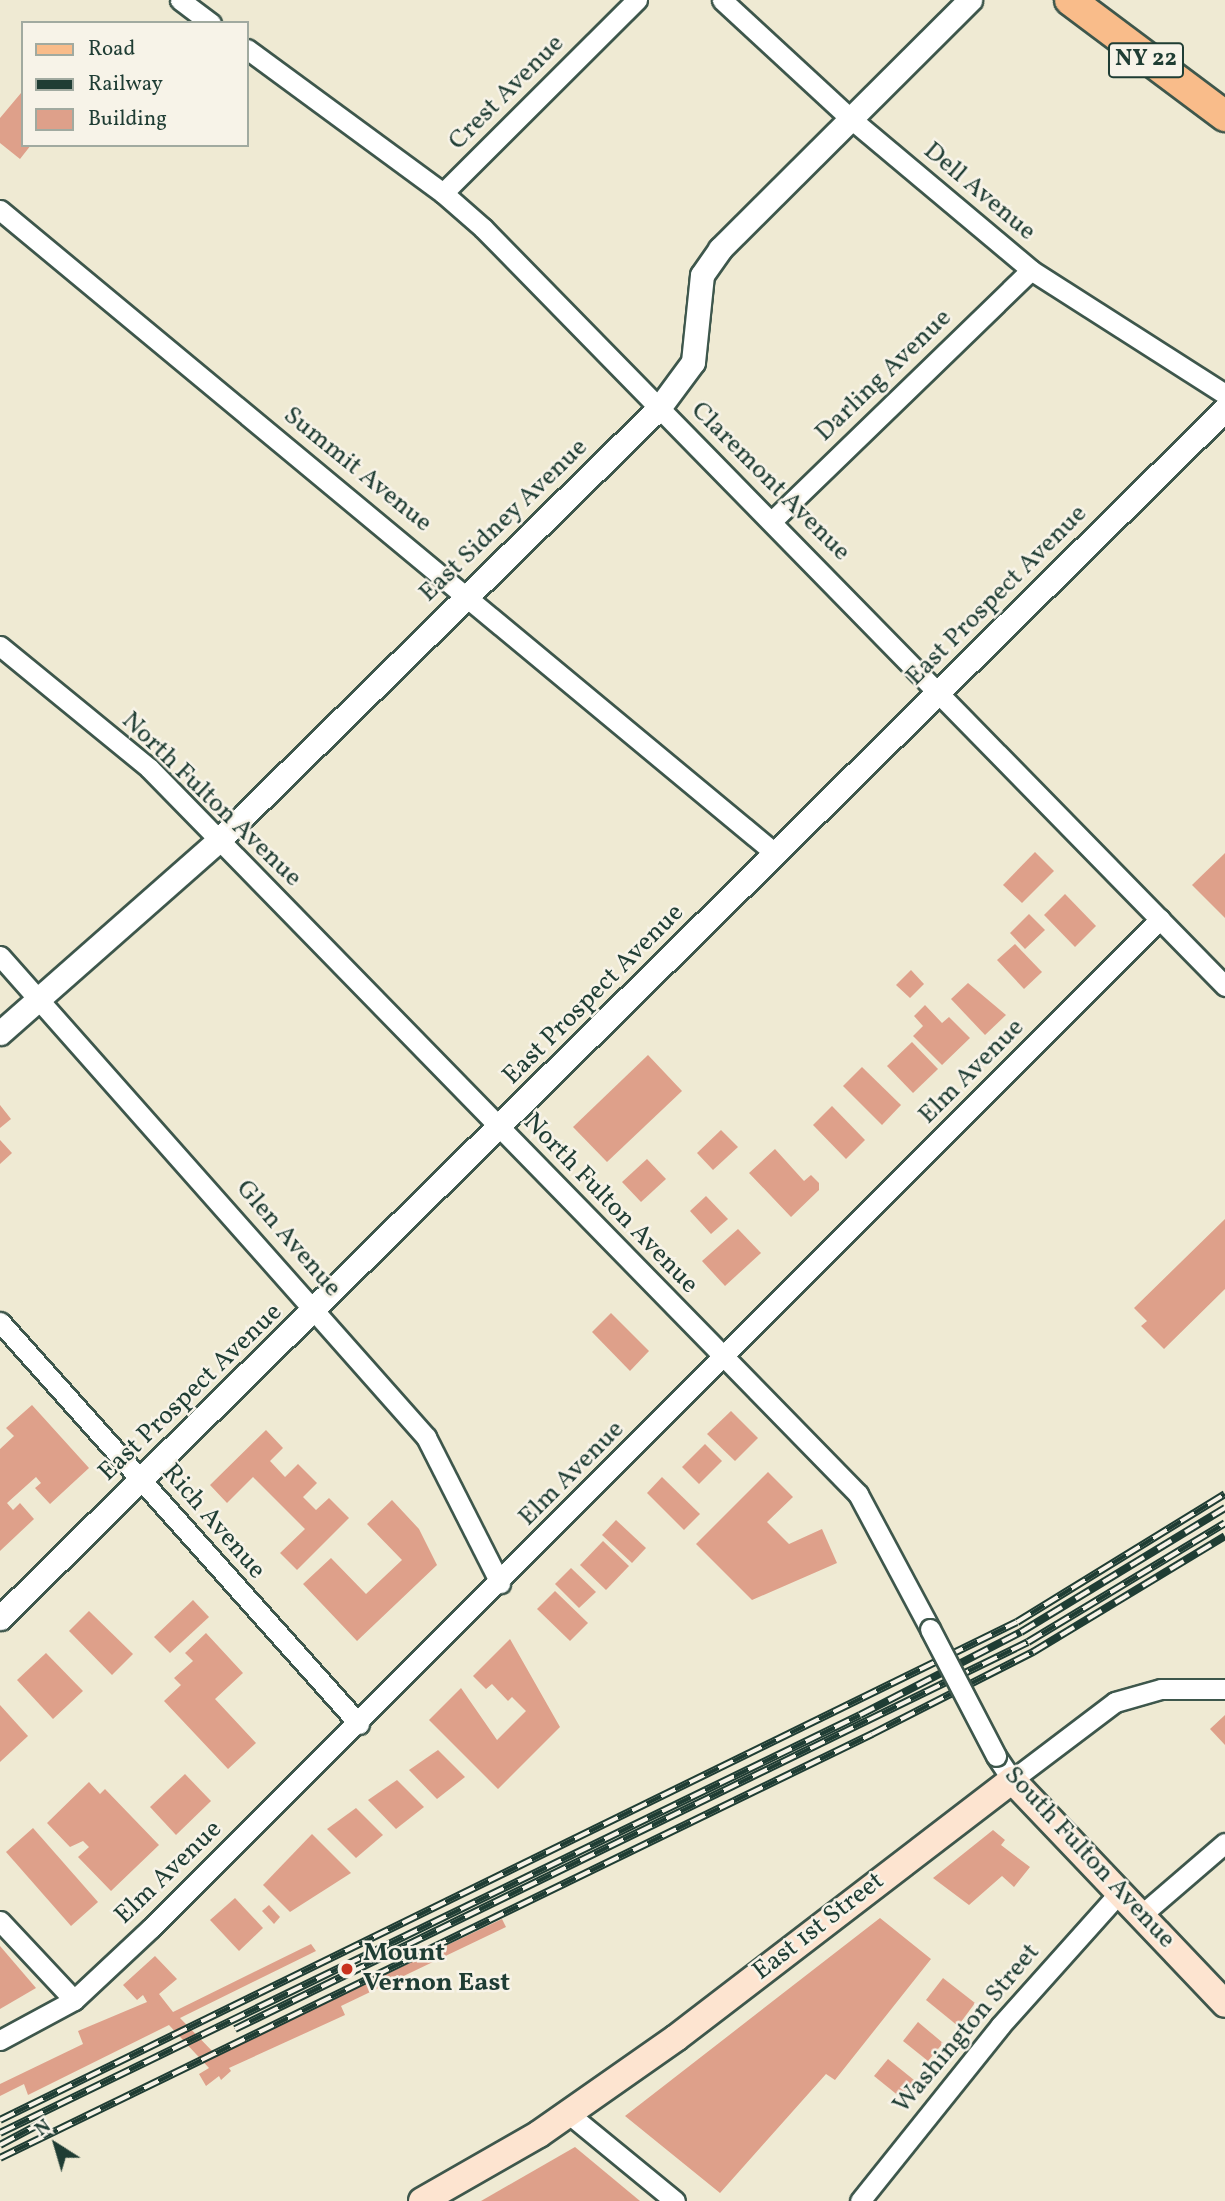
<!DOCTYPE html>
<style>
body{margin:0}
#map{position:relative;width:1225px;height:2201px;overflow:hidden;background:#efead3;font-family:Vollkorn,serif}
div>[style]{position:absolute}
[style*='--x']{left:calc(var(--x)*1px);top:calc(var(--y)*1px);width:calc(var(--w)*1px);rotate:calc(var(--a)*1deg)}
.building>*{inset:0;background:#dea08a}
.roads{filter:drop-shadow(2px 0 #3e574c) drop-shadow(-2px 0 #3e574c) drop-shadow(0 2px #3e574c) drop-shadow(0 -2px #3e574c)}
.minor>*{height:19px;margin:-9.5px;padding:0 9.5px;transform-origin:9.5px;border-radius:9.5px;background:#fff}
.tertiary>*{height:23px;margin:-11.5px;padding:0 11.5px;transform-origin:11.5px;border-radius:11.5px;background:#fff}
.secondary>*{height:26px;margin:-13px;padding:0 13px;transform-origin:13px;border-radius:13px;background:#fde4d0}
.primary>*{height:30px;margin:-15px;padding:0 15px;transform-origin:15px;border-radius:15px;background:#f9bc8a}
.rail>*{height:8px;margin-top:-4px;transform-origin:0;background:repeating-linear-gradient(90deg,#f7f3e8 0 16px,#1f3d34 0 32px);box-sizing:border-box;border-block:2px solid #1f3d34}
.bridges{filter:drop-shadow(2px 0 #3e574c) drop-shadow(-2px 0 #3e574c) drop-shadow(0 2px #3e574c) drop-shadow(0 -2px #3e574c)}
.minor-bridge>*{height:19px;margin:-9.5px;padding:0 9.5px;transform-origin:9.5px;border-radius:9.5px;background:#fff}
.dots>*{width:19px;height:19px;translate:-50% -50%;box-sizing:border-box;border:4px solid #f7f3e8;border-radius:50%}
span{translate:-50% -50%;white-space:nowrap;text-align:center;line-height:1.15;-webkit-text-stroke:5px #f7f3e8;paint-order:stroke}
.shield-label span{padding:2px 5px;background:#f7f3e8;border:2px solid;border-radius:5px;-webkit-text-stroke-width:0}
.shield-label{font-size:24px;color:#1f3d34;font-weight:700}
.street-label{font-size:26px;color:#1f3d34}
.poi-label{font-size:26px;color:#1f3d34;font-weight:700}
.left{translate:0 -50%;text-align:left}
.legend{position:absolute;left:21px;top:21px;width:228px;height:126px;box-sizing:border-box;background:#f7f3e8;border:2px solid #a1aaa0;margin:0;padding:9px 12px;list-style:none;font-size:21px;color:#1f3d34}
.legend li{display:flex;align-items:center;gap:14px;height:35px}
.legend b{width:35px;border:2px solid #a1aaa0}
.north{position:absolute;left:21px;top:2110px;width:70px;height:70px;-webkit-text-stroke:5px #f7f3e8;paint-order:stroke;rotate:323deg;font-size:19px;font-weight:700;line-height:28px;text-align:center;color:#1f3d34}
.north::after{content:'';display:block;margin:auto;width:24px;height:32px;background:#1f3d34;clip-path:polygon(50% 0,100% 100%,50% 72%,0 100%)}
</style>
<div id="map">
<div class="building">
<i style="clip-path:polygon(21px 93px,23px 145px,31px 145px,20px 159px,0 143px,0 118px)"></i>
<i style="clip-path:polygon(1035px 852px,1054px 871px,1022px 903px,1003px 885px)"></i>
<i style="clip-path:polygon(1225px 853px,1225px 918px,1192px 885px)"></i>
<i style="clip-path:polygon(1065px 894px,1096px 926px,1075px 947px,1044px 915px)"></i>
<i style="clip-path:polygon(1029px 914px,1045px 930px,1025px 949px,1010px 933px)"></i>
<i style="clip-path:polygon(1015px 944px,1042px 972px,1024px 989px,997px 960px)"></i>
<i style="clip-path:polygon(911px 970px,924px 984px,910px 998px,896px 985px)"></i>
<i style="clip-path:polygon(968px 983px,1006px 1015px,985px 1035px,951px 999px)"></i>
<i style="clip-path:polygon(925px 1005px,942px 1023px,949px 1017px,970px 1038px,942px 1065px,913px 1036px,923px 1026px,914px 1016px)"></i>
<i style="clip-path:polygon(912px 1042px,938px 1069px,913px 1093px,887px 1066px)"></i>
<i style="clip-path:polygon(648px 1055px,682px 1091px,607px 1162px,573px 1127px)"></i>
<i style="clip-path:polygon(862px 1067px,901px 1105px,882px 1125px,843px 1086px)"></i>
<i style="clip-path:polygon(0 1105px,11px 1119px,0 1128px)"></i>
<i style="clip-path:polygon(832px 1106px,865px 1140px,846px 1159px,813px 1125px)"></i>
<i style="clip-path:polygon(721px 1130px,738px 1147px,713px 1170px,697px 1153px)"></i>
<i style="clip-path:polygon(0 1140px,12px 1153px,0 1164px)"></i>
<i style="clip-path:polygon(775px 1149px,804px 1181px,811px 1175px,819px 1183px,819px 1190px,791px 1217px,749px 1173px)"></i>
<i style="clip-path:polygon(647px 1159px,666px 1179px,641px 1202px,622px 1182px)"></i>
<i style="clip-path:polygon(706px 1196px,728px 1219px,711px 1234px,690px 1211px)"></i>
<i style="clip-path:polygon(1225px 1219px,1225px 1289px,1164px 1349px,1141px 1326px,1147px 1321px,1134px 1308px)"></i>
<i style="clip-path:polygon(738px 1229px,761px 1253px,725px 1286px,702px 1261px)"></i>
<i style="clip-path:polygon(611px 1313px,649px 1351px,630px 1371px,592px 1332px)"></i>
<i style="clip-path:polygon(32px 1405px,89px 1468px,50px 1504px,35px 1488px,41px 1483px,36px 1477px,7px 1503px,13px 1510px,20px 1503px,34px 1519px,0 1551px,0 1449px,14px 1436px,6px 1428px)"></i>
<i style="clip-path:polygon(731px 1411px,758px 1438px,735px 1461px,707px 1434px)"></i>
<i style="clip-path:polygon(266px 1430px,283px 1448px,270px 1461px,285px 1477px,298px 1464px,317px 1483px,303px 1497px,316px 1510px,329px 1498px,349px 1518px,297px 1570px,280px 1553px,305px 1529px,253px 1477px,227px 1503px,210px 1485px)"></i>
<i style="clip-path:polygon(705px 1444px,722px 1461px,699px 1484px,682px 1467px)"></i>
<i style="clip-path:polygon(768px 1472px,793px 1497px,767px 1522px,789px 1544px,822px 1529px,837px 1563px,752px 1600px,696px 1544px)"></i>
<i style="clip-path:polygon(662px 1477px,700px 1514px,684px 1530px,647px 1493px)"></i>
<i style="clip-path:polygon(392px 1500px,419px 1529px,437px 1565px,357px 1641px,303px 1584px,331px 1558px,366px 1594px,402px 1560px,367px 1524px)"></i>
<i style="clip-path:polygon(616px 1520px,646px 1548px,632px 1563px,602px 1535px)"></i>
<i style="clip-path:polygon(603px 1541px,629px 1566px,606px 1590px,580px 1565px)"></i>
<i style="clip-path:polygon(571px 1568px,596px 1592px,579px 1608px,555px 1584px)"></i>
<i style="clip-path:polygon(555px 1591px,588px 1623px,570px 1641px,537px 1609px)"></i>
<i style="clip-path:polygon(193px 1600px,209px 1617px,170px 1653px,154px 1637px)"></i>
<i style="clip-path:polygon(89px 1611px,133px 1654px,112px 1675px,69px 1631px)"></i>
<i style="clip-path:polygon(206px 1633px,243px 1673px,215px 1699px,256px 1743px,228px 1769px,164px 1701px,181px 1685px,174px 1678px,193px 1661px,185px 1653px)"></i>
<i style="clip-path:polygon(510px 1639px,560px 1727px,498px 1789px,429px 1720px,461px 1688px,497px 1740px,526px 1711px,512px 1697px,508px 1701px,492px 1684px,486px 1689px,473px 1676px)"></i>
<i style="clip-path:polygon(46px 1653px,83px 1691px,53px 1719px,17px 1680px)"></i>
<i style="clip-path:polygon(0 1705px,28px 1736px,0 1762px)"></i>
<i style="clip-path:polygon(1225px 1715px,1225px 1745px,1210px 1729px)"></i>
<i style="clip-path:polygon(438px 1750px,465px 1777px,437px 1799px,409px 1770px)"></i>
<i style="clip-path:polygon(185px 1774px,211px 1801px,176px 1835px,150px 1807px)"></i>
<i style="clip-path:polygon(397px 1780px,424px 1807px,396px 1829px,368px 1800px)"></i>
<i style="clip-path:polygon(89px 1782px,100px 1794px,105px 1789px,159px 1845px,111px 1891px,78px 1857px,89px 1847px,83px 1841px,70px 1847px,47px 1823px)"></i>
<i style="clip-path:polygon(356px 1808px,383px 1835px,356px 1858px,327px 1829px)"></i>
<i style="clip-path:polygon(33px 1828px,98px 1902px,71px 1926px,6px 1852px)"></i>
<i style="clip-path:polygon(993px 1830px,1005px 1840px,1001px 1845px,1030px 1867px,1014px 1887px,1002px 1876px,969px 1905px,933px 1878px)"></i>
<i style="clip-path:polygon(312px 1834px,351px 1873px,290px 1912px,263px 1885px)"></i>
<i style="clip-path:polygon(235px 1898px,263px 1928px,239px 1951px,210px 1920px)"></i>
<i style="clip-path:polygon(269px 1905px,280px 1917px,274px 1924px,262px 1911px)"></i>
<i style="clip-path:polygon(880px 1918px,931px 1959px,835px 2080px,826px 2074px,720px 2193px,625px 2116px)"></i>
<i style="clip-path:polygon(502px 1919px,506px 1927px,341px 2006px,345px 2015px,229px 2068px,231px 2071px,221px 2080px,219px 2076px,206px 2086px,199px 2074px,209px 2068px,169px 2025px,28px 2095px,24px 2084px,0 2096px,0 2084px,83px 2044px,78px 2031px,147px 2002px,143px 1995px,137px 2000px,123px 1985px,155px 1956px,177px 1979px,159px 1994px,173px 2012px,311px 1944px,316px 1951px,180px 2018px,216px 2055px)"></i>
<i style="clip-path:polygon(0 1946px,36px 1988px,0 2009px)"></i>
<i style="clip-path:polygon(943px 1978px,975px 2003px,958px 2026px,926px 2000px)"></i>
<i style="clip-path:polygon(918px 2022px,943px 2043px,928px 2061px,903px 2041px)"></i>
<i style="clip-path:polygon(888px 2059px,914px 2080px,900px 2097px,874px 2076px)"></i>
<i style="clip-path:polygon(575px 2147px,640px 2201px,481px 2201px)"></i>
</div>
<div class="roads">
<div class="minor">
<i style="--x:180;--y:0;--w:39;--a:37"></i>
<i style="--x:722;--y:0;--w:174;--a:42.7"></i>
<i style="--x:850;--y:118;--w:236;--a:40"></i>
<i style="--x:1031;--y:270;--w:230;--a:32.6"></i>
<i style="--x:247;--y:49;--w:243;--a:36.3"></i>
<i style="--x:443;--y:193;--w:53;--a:41.2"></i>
<i style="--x:483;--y:228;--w:1061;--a:45.61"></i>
<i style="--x:443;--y:193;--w:274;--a:-44.9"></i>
<i style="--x:0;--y:210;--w:1008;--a:39.69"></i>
<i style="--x:773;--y:520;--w:359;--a:-44.1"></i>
<i style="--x:0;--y:646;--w:193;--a:39.3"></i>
<i style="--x:149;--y:768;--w:1015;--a:45.68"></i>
<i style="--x:858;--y:1494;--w:153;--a:61.9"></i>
<i style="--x:0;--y:956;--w:643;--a:48.47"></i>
<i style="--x:426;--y:1437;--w:164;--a:63.1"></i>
<i style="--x:0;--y:1322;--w:539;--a:48.23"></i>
<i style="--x:996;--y:1756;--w:29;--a:56"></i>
<i style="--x:1012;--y:1780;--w:129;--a:-37.1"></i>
<i style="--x:1115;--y:1702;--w:48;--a:-15.8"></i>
<i style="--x:1161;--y:1689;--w:64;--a:0"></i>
<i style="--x:1140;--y:1916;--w:112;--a:-40.7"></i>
<i style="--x:0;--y:1921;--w:108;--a:46.9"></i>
<i style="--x:0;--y:2040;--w:84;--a:-28.4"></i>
<i style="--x:74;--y:2000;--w:105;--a:-43.1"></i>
<i style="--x:151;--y:1928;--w:1427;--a:-45"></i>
<i style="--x:569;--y:2114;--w:137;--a:39.4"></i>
<i style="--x:860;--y:2201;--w:224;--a:-51.3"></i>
<i style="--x:1000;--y:2026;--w:177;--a:-48.2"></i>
</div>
<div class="tertiary">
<i style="--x:0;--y:1033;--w:290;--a:-41.4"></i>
<i style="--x:218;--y:841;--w:618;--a:-44.48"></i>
<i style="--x:659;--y:408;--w:57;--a:-53.5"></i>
<i style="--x:693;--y:362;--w:87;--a:-84.1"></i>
<i style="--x:702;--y:275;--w:32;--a:-55"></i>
<i style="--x:720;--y:249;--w:353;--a:-44.9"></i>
<i style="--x:0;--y:1618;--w:1721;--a:-44.62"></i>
</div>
<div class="secondary">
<i style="--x:422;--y:2201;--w:135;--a:-29.8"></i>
<i style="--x:539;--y:2134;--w:167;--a:-35"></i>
<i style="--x:676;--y:2038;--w:424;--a:-37.5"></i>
<i style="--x:1012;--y:1780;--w:309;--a:46.4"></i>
</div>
<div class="primary">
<i style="--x:1070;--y:0;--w:194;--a:36.8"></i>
</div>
</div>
<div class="rail">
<i style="--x:235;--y:2029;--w:882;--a:-26.01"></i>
<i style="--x:1028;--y:1642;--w:230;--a:-31.1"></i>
<i style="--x:0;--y:2120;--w:1132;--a:-26.09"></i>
<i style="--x:1017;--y:1622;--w:244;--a:-31.6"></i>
<i style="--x:0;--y:2133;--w:956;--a:-25.92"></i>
<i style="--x:860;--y:1715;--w:181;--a:-27.3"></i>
<i style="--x:1021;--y:1632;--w:239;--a:-31.3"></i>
<i style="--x:0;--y:2145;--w:49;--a:-28.1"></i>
<i style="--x:0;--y:2158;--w:970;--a:-25.93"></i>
<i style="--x:872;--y:1734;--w:181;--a:-27"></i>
<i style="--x:1033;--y:1652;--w:224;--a:-31.1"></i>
</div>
<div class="bridges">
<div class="minor-bridge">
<i style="--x:930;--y:1629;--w:143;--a:62.5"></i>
</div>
</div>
<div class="dots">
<i style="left:347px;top:1969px;background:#c8321e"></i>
</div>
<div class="shield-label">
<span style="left:1146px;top:60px">NY 22</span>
</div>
<div class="street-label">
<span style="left:507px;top:93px;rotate:-45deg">Crest Avenue</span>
<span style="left:979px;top:192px;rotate:40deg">Dell Avenue</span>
<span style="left:884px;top:376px;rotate:-44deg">Darling Avenue</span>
<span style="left:357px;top:470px;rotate:39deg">Summit Avenue</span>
<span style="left:770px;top:482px;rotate:45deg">Claremont Avenue</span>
<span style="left:504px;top:521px;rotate:-44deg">East Sidney Avenue</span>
<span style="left:997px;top:596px;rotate:-45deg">East Prospect Avenue</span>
<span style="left:211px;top:800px;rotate:44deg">North Fulton Avenue</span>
<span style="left:594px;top:995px;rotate:-45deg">East Prospect Avenue</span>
<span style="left:972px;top:1072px;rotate:-45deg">Elm Avenue</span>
<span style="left:610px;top:1204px;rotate:46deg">North Fulton Avenue</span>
<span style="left:288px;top:1239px;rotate:49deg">Glen Avenue</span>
<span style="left:191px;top:1393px;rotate:-44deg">East Prospect Avenue</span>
<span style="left:572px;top:1474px;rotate:-45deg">Elm Avenue</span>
<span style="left:213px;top:1522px;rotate:49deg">Rich Avenue</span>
<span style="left:1089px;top:1858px;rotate:47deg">South Fulton Avenue</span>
<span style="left:169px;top:1873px;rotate:-44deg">Elm Avenue</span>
<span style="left:819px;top:1927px;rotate:-38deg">East 1st Street</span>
<span style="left:967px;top:2029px;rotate:-50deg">Washington Street</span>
</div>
<div class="poi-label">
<span class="left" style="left:363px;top:1969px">Mount<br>Vernon East</span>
</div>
<ul class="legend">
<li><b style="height:9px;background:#f9bc8a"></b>Road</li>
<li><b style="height:9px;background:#1f3d34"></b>Railway</li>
<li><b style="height:19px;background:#dea08a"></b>Building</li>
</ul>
<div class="north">N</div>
</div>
